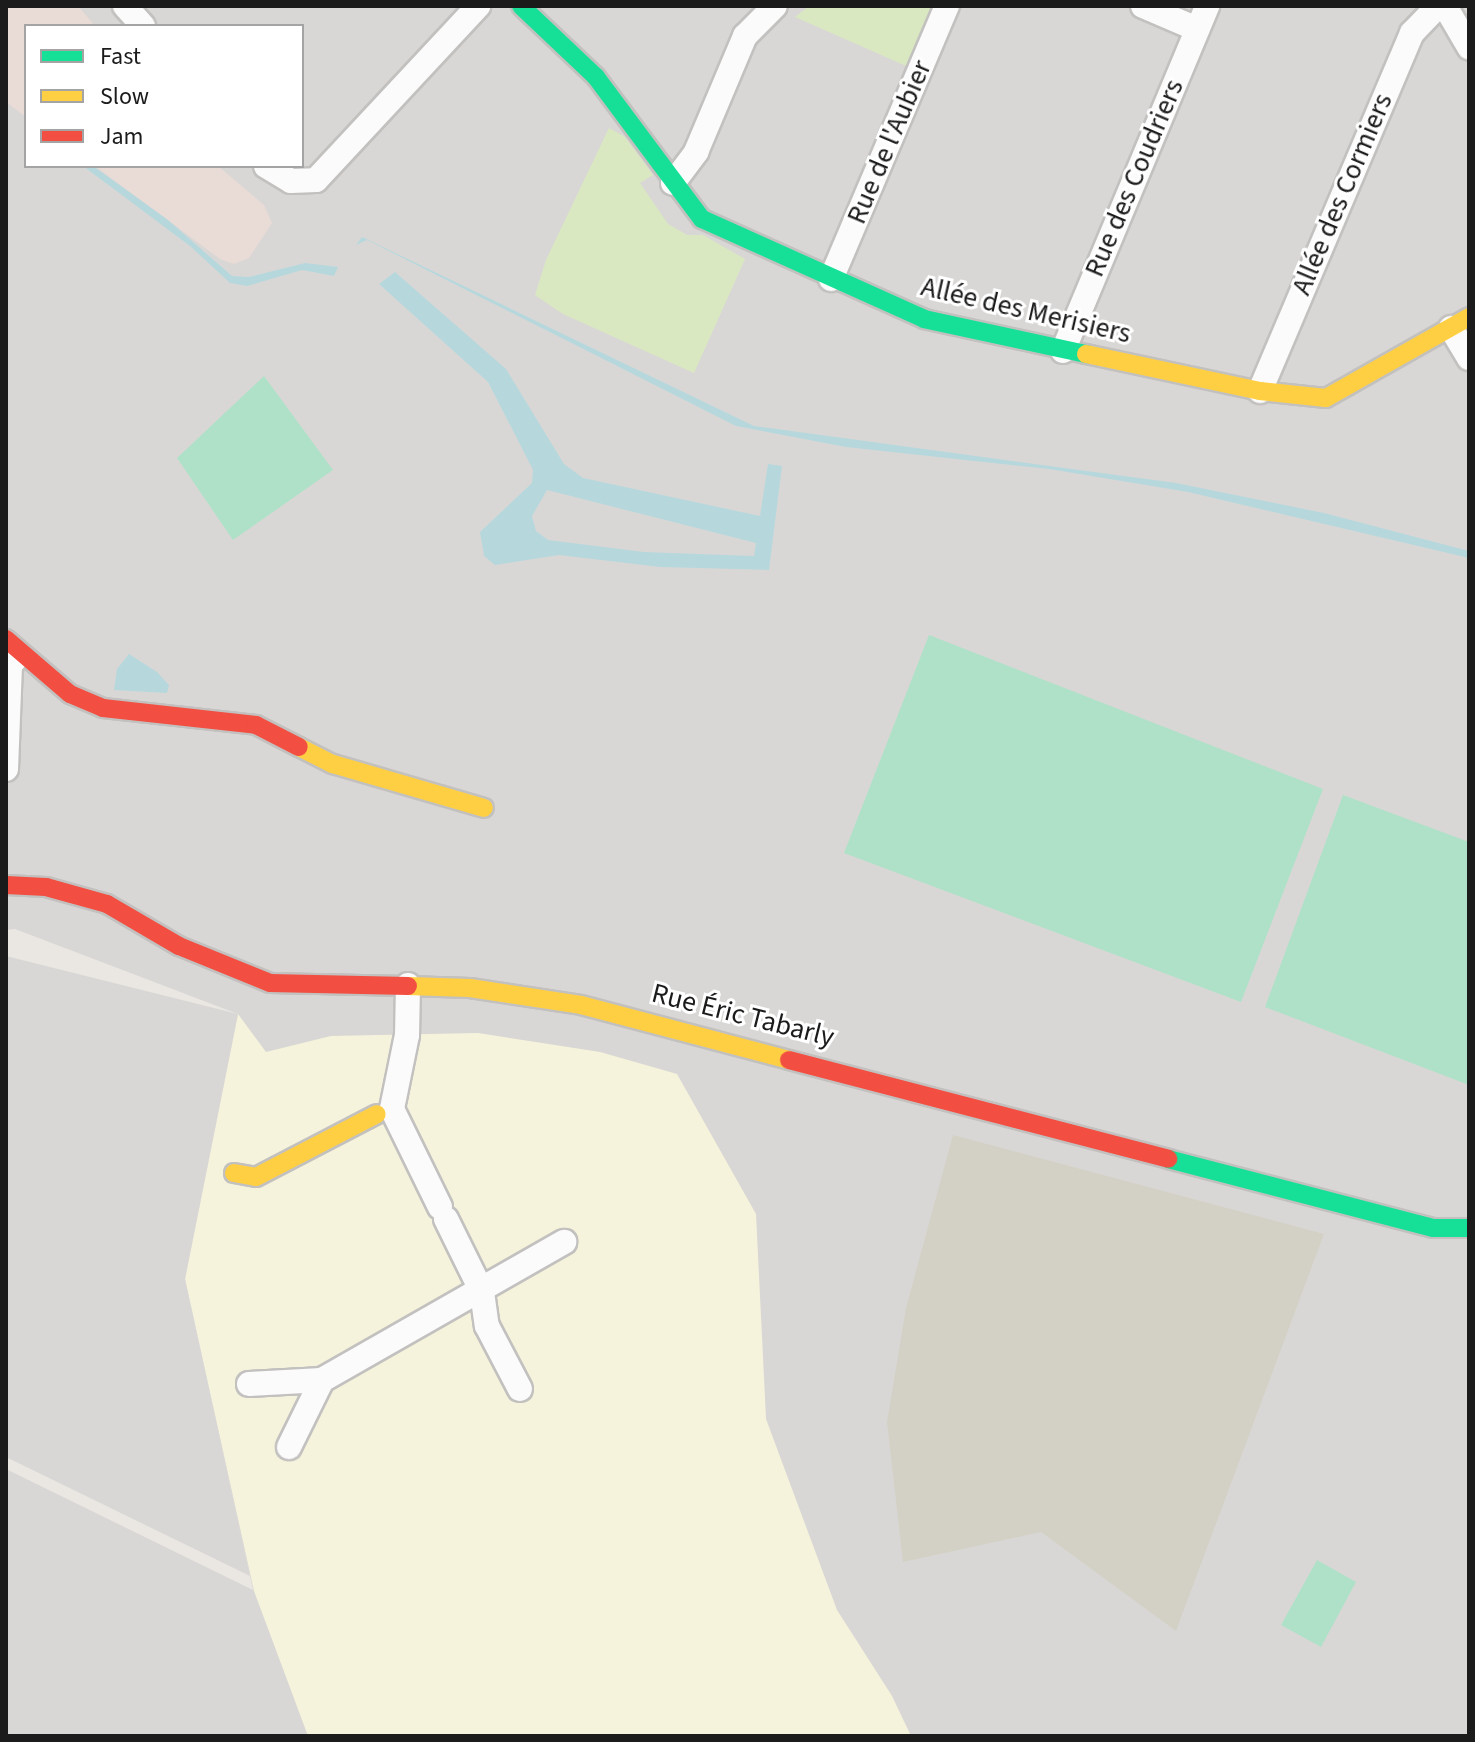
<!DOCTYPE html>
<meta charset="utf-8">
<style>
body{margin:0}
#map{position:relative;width:1475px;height:1742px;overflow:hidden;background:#eae7e3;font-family:"Source Sans 3",sans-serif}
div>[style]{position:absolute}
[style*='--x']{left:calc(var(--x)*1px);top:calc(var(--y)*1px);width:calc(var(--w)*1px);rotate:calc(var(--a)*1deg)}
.residential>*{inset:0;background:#d9d7d5}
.education>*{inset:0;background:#f6f3dc}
.military>*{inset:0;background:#e9dbd6}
.construction>*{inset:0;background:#d3d1c5}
.grass>*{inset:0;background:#d9e8c1}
.pitch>*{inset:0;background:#afe1c8}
.parking>*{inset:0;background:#d8d7d5}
.water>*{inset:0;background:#b6d8dd}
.roads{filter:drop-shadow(2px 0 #c2c1bf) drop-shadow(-2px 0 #c2c1bf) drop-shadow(0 2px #c2c1bf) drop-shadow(0 -2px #c2c1bf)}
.street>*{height:24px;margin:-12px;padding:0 12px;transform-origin:12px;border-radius:12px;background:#fcfbfb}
.fast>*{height:18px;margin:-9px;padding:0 9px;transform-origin:9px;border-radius:9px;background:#16e098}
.slow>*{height:18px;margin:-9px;padding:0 9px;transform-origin:9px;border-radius:9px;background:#ffcf43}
.jam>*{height:18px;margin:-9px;padding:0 9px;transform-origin:9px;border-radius:9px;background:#f24e42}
span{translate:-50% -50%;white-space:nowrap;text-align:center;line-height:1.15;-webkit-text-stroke:6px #fff;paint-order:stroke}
.street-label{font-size:28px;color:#1b1b1b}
.frame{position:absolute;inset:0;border:8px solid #1b1b1b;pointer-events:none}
.legend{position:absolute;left:24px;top:24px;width:280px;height:144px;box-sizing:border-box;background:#fff;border:2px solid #a4a4a4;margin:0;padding:10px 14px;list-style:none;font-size:24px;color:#1b1b1b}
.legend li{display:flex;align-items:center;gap:16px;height:40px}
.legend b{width:40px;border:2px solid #a4a4a4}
</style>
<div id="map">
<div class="residential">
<i style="clip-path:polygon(evenodd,6px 6px,1469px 6px,1469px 1736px,6px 1736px,6px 1469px,253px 1590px,185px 1279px,238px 1014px,15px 929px,6px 930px,6px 6px,26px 26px,302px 26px,302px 166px,26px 166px,26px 26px)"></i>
</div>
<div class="education">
<i style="clip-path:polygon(238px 1014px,266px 1052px,331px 1036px,478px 1033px,600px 1052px,677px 1074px,756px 1214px,766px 1419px,837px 1610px,892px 1696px,911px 1736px,308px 1736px,254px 1591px,185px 1279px)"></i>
</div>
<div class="military">
<i style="clip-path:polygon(6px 6px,78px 6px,95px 26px,26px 26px,26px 117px,6px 102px)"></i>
<i style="clip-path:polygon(95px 166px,218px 166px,264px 205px,272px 223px,249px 258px,234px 264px,220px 259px)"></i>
</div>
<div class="construction">
<i style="clip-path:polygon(953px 1135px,1324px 1234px,1176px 1631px,1041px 1532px,903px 1562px,887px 1422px,906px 1308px)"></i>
</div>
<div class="grass">
<i style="clip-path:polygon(809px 6px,937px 6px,913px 69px,795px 17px)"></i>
<i style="clip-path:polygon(609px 128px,625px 137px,653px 175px,640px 183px,668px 224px,687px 235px,703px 235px,745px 259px,694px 373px,563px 314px,535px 295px,546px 260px)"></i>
</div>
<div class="pitch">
<i style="clip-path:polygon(264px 376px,333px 470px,233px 540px,177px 458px)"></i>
<i style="clip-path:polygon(929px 635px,1323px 789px,1241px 1002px,844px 853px)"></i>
<i style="clip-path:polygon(1343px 795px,1469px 842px,1469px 1085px,1265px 1007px)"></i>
<i style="clip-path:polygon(1317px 1560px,1356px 1582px,1321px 1647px,1281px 1625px)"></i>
</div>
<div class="parking">
<i style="clip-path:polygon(809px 948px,1210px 1053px,1222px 1077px,1221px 1104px,1199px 1121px,1208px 1142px,820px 1035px,804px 1000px,814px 966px)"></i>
<i style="clip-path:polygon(6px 956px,238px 1014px,185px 1279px,250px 1576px,6px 1457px)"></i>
<i style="clip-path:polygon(6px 1484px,252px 1608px,298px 1736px,6px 1736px)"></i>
</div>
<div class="water">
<i style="clip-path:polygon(83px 166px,93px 166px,168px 220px,232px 276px,249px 277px,305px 263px,338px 267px,334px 276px,302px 270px,247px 286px,230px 283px,190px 246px)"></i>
<i style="clip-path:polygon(362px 237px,754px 426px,1176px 483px,1324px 513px,1469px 551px,1469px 558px,1188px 492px,1049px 469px,846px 447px,736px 426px,367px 240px,356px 245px)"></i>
<i style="clip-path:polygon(evenodd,395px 272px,506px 369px,564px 464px,583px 478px,760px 516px,768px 464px,782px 466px,769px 570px,660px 567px,559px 555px,495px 565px,484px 556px,480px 532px,532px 483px,533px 470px,488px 382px,379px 284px,395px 272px,547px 490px,756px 543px,754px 556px,644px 552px,548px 540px,536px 531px,532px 516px,547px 490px)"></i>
<i style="clip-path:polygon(129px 654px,157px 672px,169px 685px,167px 693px,114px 690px,117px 669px)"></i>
</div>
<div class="roads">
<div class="street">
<i style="--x:125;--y:6;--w:27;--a:48"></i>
<i style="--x:1143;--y:6;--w:59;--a:23.1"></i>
<i style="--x:1445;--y:6;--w:48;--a:59.7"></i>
<i style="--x:266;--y:166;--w:29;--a:31"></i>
<i style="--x:291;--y:181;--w:25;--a:-2"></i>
<i style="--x:316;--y:180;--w:238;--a:-47"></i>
<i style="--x:673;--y:183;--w:39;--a:-53"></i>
<i style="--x:696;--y:152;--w:126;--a:-67.1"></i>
<i style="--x:745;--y:36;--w:42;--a:-45"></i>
<i style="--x:831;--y:279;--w:297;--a:-67"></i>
<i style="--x:1451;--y:328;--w:35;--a:59"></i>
<i style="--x:1063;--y:351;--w:374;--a:-67.3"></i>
<i style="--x:1260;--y:391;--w:389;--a:-67"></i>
<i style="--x:1412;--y:33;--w:37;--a:-46"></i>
<i style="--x:6;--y:769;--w:104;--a:-87.8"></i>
<i style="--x:10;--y:665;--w:13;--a:-48"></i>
<i style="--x:408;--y:985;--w:50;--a:91.1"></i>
<i style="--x:407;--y:1035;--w:76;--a:101.5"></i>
<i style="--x:392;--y:1109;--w:109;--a:63.9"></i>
<i style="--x:446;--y:1219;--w:81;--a:63.7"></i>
<i style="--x:482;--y:1292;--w:34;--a:82"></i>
<i style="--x:487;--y:1326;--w:71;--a:62.4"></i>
<i style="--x:249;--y:1384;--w:73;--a:-3.1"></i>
<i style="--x:322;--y:1380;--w:279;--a:-29.7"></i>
<i style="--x:289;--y:1447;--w:75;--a:-63.8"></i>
</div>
<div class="fast">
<i style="--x:521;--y:6;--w:103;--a:43.4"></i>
<i style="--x:596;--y:77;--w:177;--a:53.3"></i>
<i style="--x:702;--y:219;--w:243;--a:24.2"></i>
<i style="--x:924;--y:319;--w:166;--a:12.2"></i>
<i style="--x:1168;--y:1159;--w:274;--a:14.6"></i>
<i style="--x:1433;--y:1228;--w:36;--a:0"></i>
</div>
<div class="slow">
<i style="--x:1086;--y:354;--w:178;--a:12"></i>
<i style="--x:1260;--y:391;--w:66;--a:6.1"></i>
<i style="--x:1326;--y:398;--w:164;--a:-29.5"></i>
<i style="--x:299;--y:747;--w:38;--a:27"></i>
<i style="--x:333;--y:764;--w:157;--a:16.2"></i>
<i style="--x:408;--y:986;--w:62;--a:1.8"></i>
<i style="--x:470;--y:988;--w:112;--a:8.7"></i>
<i style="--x:581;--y:1005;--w:215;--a:14.8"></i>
<i style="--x:234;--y:1173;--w:22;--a:10"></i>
<i style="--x:256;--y:1177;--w:136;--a:-27.5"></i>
</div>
<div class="jam">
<i style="--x:6;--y:639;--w:84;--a:40.7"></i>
<i style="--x:70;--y:694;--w:36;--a:23"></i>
<i style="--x:103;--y:708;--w:154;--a:6.3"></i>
<i style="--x:256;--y:725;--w:48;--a:27.1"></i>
<i style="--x:6;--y:885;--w:40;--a:2.9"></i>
<i style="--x:46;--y:887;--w:63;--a:15.6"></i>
<i style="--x:107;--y:904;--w:83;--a:30.3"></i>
<i style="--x:179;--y:946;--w:98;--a:22.1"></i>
<i style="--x:270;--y:983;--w:138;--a:1.2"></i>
<i style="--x:789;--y:1060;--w:392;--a:14.6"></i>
</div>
</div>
<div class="street-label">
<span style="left:889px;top:142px;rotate:-67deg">Rue de l'Aubier</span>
<span style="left:1134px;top:178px;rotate:-67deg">Rue des Coudriers</span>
<span style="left:1342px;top:194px;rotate:-67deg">Allée des Cormiers</span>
<span style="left:1026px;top:310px;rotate:13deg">Allée des Merisiers</span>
<span style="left:743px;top:1015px;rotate:14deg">Rue Éric Tabarly</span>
</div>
<div class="frame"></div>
<ul class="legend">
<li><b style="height:10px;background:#16e098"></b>Fast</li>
<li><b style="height:10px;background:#ffcf43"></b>Slow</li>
<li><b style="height:10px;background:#f24e42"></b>Jam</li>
</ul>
</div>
